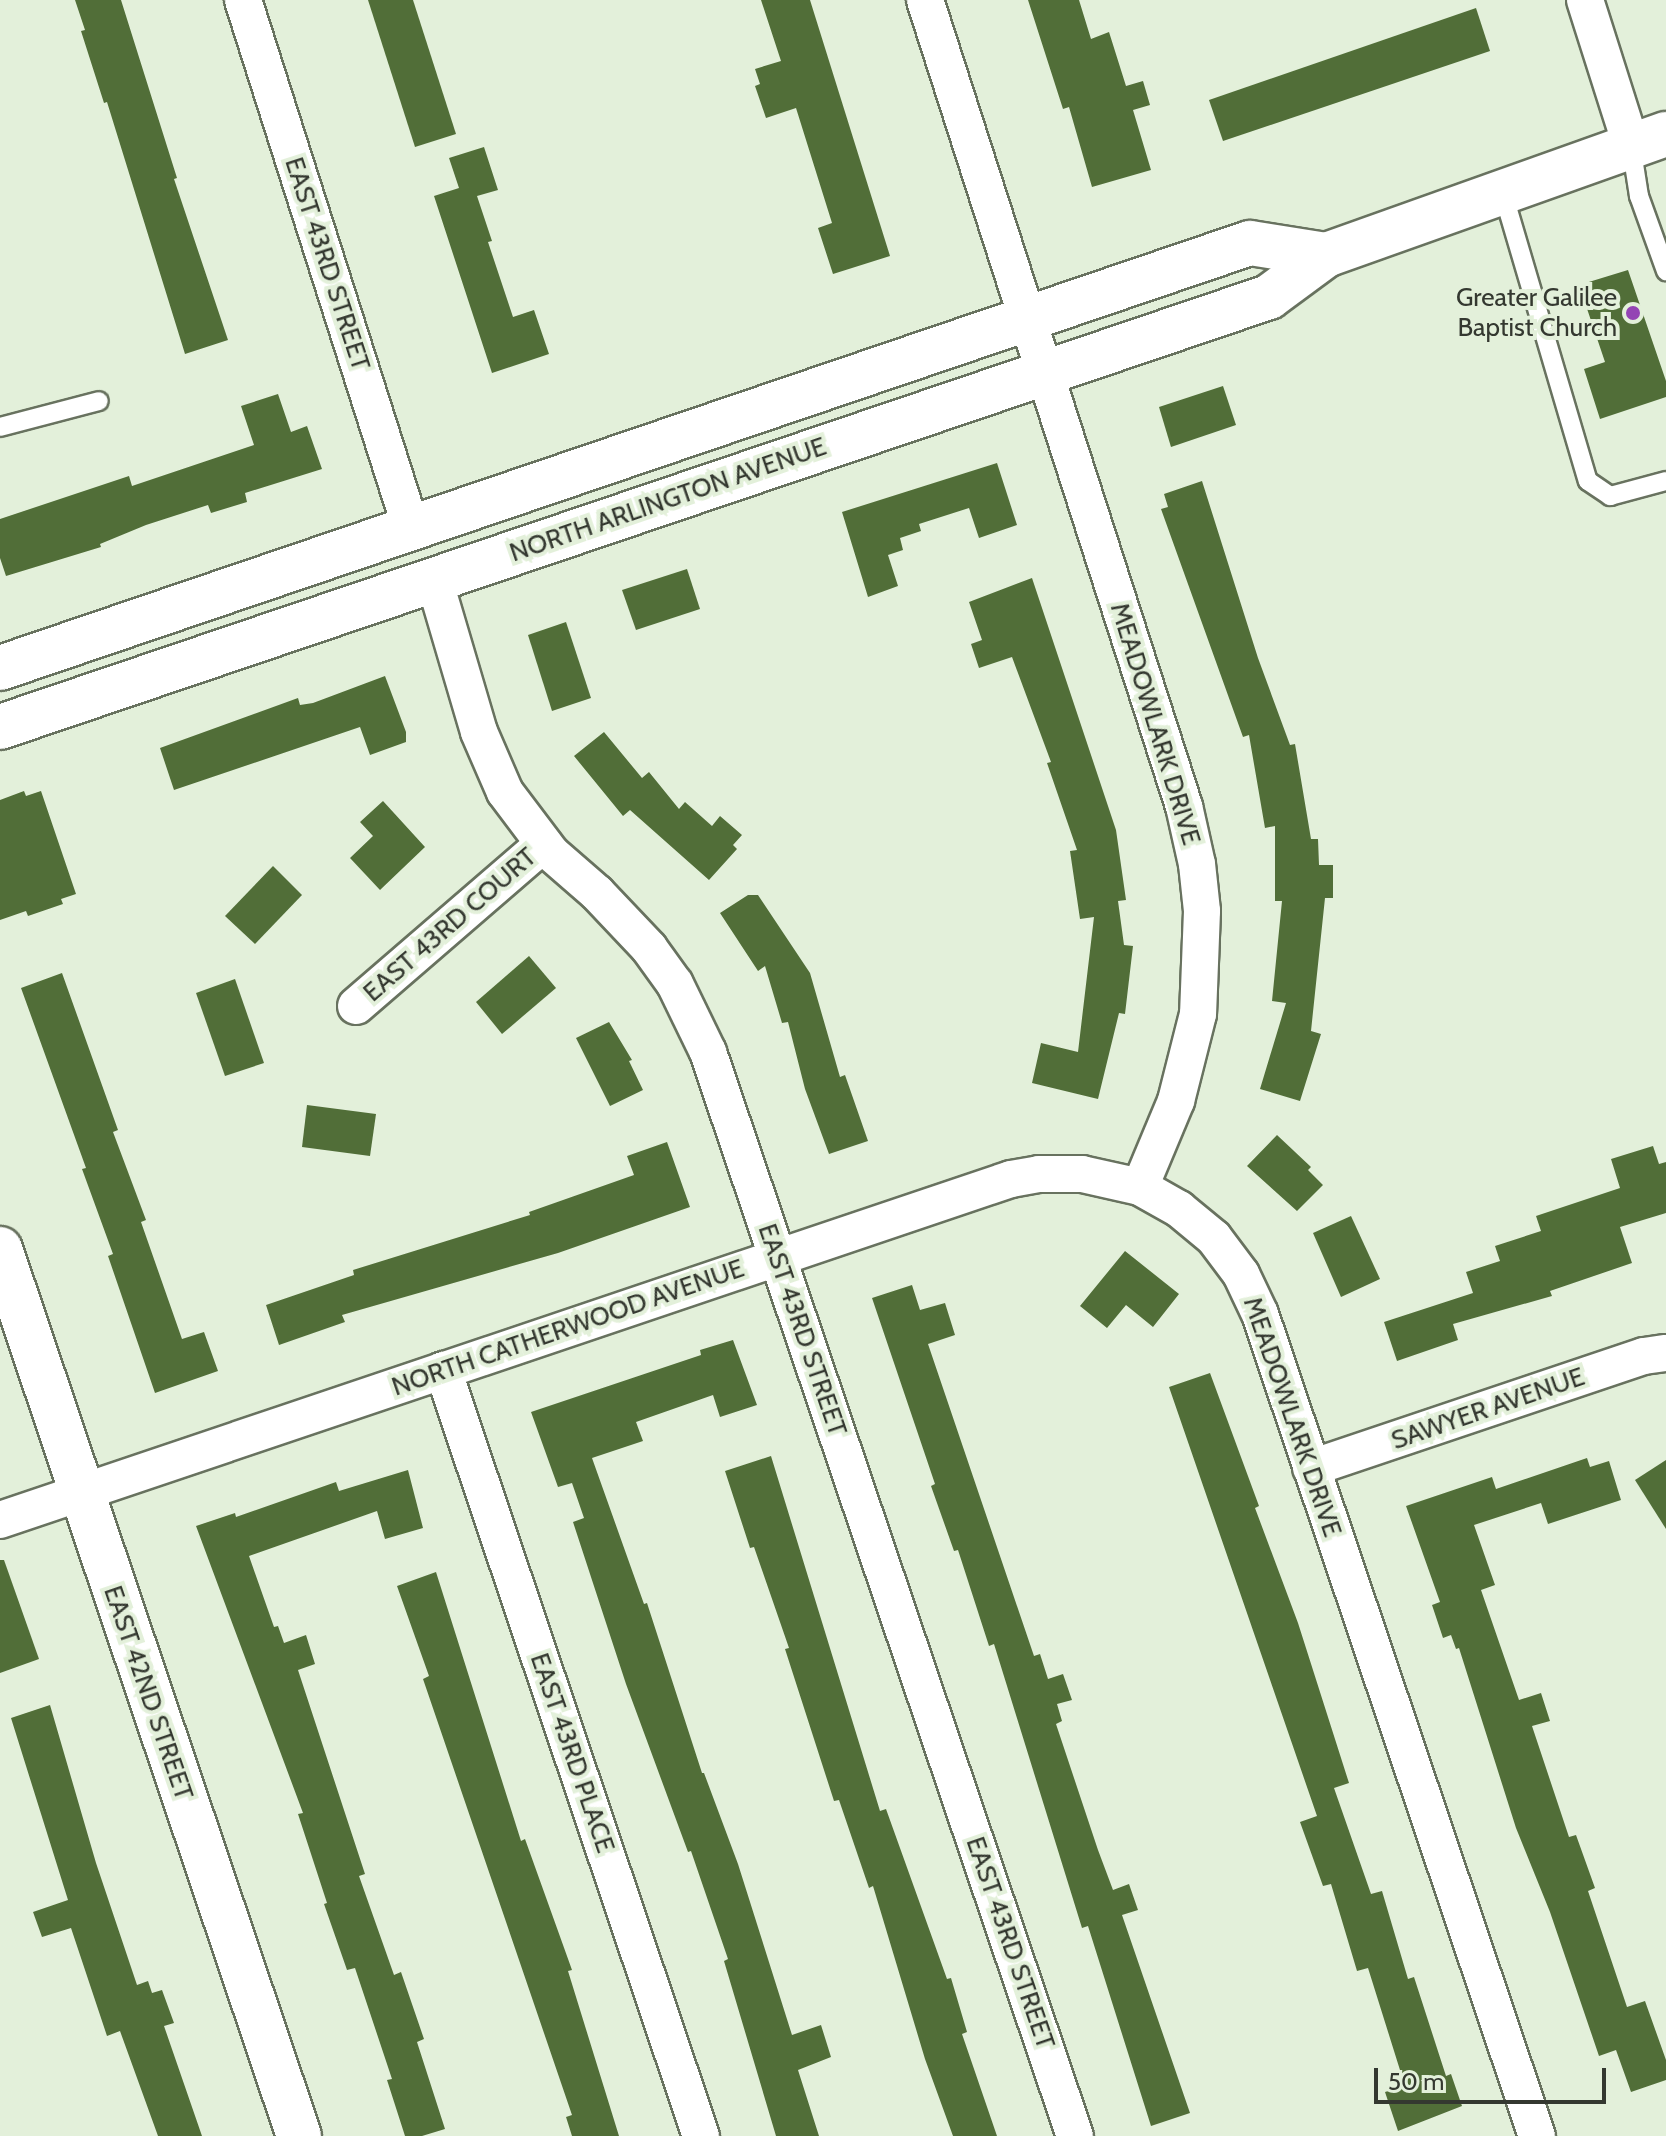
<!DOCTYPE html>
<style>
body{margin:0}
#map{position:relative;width:1666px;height:2136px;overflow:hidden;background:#e3f0da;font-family:Cabin,sans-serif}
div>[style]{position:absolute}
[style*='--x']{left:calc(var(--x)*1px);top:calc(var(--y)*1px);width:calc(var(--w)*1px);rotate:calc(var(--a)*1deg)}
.building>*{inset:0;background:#516e38}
.roads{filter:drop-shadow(2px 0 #68725f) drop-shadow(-2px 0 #68725f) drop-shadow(0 2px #68725f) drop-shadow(0 -2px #68725f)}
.service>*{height:18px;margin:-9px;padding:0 9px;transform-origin:9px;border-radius:9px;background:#fff}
.minor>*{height:36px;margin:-18px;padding:0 18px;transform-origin:18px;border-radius:18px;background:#fff}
.tertiary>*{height:44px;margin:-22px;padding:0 22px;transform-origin:22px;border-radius:22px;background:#fff}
.secondary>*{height:44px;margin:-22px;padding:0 22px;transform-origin:22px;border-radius:22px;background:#fff}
.dots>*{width:22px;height:22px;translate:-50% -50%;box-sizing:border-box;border:4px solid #e3f0da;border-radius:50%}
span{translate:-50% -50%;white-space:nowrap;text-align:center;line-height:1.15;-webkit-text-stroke:8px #e3f0da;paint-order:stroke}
.street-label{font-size:26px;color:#343830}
.poi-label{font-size:26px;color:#343830}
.right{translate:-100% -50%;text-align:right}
.scale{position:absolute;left:1374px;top:2068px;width:232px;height:36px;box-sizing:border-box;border:4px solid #343830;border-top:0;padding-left:10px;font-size:24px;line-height:28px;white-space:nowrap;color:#343830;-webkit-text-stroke:6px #e3f0da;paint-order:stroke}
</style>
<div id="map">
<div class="building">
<i style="clip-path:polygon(75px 0,121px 0,177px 178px,174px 179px,228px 340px,185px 354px,107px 102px,104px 103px,81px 31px,85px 30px)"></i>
<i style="clip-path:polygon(368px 0,413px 0,456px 134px,415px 147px)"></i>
<i style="clip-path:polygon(761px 0,810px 0,890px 256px,833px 274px,818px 228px,832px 223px,796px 108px,766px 118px,755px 86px,760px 84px,755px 69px,781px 61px)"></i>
<i style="clip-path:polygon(1028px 0,1079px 0,1091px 39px,1109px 32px,1126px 86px,1143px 81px,1150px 105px,1133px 110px,1151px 170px,1092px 187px,1069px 107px,1063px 109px)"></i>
<i style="clip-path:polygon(1476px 8px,1490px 51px,1223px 141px,1209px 100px)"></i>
<i style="clip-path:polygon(484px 147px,498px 190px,477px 196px,492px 241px,488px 242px,513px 317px,534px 310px,549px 354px,492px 373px,434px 196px,459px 188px,449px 158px)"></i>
<i style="clip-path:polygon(1628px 270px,1666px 381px,1666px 397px,1600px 419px,1584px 369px,1605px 362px,1579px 285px)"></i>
<i style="clip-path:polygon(1223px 386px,1236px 425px,1171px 447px,1159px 407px)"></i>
<i style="clip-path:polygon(278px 394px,291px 432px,307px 426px,322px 469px,245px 493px,247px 502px,211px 513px,208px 505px,146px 525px,100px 544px,101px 547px,6px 576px,0 558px,0 519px,129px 476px,132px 486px,254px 445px,241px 406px)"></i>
<i style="clip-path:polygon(997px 463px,1017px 525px,979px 538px,969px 508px,919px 524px,921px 531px,900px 538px,903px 550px,888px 555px,898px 586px,868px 597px,842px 512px)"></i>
<i style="clip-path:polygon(1202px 481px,1258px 658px,1290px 745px,1295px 744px,1311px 839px,1318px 839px,1319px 865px,1333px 865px,1333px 898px,1325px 898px,1311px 1031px,1321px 1034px,1300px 1101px,1260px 1089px,1286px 1003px,1272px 1001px,1282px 901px,1275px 901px,1275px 826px,1265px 828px,1249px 735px,1243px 737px,1161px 509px,1168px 507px,1164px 494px)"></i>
<i style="clip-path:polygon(687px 569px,700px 609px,636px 630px,622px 590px)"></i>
<i style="clip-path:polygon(1032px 578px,1116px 830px,1126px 900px,1118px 901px,1124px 945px,1133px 946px,1125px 1014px,1119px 1013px,1098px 1099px,1032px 1083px,1041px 1043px,1078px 1052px,1094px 917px,1080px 919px,1070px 851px,1077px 850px,1047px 763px,1051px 762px,1012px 657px,979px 668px,971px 644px,982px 640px,969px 602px)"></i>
<i style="clip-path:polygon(566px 622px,591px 698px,552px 711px,528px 635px)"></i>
<i style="clip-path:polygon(385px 676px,406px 732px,406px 742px,370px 755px,360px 727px,174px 790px,160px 748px,298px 698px,300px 705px,313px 703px)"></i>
<i style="clip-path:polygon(604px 732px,642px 778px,649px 772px,679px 809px,685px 802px,712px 826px,720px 816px,742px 835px,733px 845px,737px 849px,709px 880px,630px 810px,623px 816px,574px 756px)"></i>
<i style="clip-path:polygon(24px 791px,26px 796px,41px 791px,76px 894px,61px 899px,63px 904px,28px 916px,26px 911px,0 920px,0 800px)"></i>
<i style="clip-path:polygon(383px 801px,425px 847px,380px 890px,350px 858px,373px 836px,360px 822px)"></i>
<i style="clip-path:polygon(273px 866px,302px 895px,255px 944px,225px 916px)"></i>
<i style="clip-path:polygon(748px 895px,758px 895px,810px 973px,840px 1077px,845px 1075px,868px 1141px,829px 1154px,805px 1089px,788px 1022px,782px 1023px,765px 966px,758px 971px,720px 913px)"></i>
<i style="clip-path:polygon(529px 956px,556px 988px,502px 1034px,476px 1002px)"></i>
<i style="clip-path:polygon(62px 973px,118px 1130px,113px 1132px,146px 1220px,141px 1222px,182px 1339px,204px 1332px,218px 1371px,155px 1393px,108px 1256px,113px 1254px,82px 1169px,86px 1168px,21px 988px)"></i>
<i style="clip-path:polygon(235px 979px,264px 1063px,225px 1076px,196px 993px)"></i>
<i style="clip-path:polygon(609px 1022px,632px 1060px,629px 1061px,643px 1090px,610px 1106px,576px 1038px)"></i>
<i style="clip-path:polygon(307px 1105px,376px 1114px,370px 1156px,302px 1147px)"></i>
<i style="clip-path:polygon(1277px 1135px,1311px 1167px,1308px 1170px,1323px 1185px,1297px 1211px,1247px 1166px)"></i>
<i style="clip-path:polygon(667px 1142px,690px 1207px,558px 1253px,342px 1315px,345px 1322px,279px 1345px,266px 1305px,354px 1275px,353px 1270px,530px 1215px,529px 1212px,634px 1175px,627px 1156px)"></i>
<i style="clip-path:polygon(1653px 1146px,1659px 1164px,1666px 1162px,1666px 1213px,1620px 1227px,1632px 1263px,1550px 1291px,1552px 1296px,1453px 1324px,1458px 1340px,1397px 1361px,1384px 1322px,1473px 1293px,1466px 1272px,1500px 1261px,1495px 1246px,1541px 1231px,1536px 1216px,1620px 1188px,1611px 1159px)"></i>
<i style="clip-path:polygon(1351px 1216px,1380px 1279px,1341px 1297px,1313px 1233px)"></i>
<i style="clip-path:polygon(1125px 1251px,1179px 1294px,1153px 1327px,1126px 1305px,1107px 1328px,1080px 1306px)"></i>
<i style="clip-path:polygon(912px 1285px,920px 1310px,945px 1303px,955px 1335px,928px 1344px,1034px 1656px,1040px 1654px,1048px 1679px,1063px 1674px,1072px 1700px,1057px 1704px,1062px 1721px,1056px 1724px,1098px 1850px,1113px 1890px,1129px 1884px,1138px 1910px,1122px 1915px,1190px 2113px,1151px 2126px,1088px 1926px,1082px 1928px,994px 1644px,989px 1646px,958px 1550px,954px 1551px,931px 1486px,935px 1484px,872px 1298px)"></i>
<i style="clip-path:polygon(733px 1340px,757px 1405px,720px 1417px,713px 1395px,636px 1422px,643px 1441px,592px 1458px,644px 1604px,647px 1603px,702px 1773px,704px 1773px,738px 1864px,792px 2035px,821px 2025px,831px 2057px,798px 2070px,819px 2136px,776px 2136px,724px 1961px,728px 1959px,691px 1851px,688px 1852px,626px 1684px,573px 1522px,584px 1518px,572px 1483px,558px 1487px,531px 1412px,701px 1355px,700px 1350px)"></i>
<i style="clip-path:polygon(1210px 1373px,1259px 1506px,1255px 1508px,1298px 1623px,1349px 1783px,1334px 1788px,1371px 1894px,1382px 1891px,1408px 1979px,1414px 1977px,1446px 2076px,1451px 2074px,1462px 2106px,1398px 2131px,1385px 2092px,1405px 2086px,1368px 1968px,1357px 1971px,1331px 1884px,1323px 1886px,1300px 1822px,1317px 1816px,1169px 1387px)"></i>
<i style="clip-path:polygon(771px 1456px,880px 1811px,886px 1809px,947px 1979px,951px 1978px,967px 2032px,962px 2034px,997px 2136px,953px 2136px,925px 2059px,873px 1886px,869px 1888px,839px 1800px,834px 1801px,785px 1649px,789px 1648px,754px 1547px,750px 1548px,725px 1471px)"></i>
<i style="clip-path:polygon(1587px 1458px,1590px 1467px,1609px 1461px,1621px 1500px,1548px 1524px,1541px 1503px,1474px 1525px,1495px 1585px,1481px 1590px,1519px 1700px,1541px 1693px,1550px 1721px,1532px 1726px,1569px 1837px,1576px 1835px,1595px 1888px,1588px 1891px,1627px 2007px,1645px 2001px,1666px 2060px,1666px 2080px,1631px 2092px,1616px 2050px,1599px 2056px,1550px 1912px,1516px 1828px,1459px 1648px,1456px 1649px,1451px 1635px,1443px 1638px,1432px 1605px,1440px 1602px,1406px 1506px,1492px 1477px,1496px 1489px)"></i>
<i style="clip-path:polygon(1666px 1460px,1666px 1529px,1635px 1480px)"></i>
<i style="clip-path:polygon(408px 1470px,423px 1528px,385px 1539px,377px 1511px,249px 1556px,274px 1627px,278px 1626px,284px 1643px,306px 1635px,315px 1664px,298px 1670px,365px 1874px,359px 1876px,394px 1975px,401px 1972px,424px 2039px,417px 2042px,445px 2129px,422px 2136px,405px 2136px,387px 2080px,392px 2079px,355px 1968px,347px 1970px,324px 1904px,327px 1903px,298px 1814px,303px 1813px,196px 1526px,235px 1513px,236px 1517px,336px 1482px,339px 1491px)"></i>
<i style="clip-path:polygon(0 1560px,4px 1560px,39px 1659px,0 1673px)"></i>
<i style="clip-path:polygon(436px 1572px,521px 1841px,525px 1839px,572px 1970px,568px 1971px,619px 2136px,572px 2136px,566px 2117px,572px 2115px,423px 1679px,429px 1676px,397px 1586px)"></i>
<i style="clip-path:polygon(50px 1705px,96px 1863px,137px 1985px,148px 1981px,152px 1993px,162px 1990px,174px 2023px,164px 2026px,202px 2136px,158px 2136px,120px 2031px,107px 2036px,71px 1928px,42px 1937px,33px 1912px,68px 1900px,11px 1718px)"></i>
</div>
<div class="roads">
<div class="service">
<i style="--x:1631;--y:145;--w:52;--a:81.1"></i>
<i style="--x:1639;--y:196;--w:80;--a:70.2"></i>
<i style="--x:1503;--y:193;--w:300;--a:73.6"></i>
<i style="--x:1588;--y:481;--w:27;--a:34"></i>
<i style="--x:1610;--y:496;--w:58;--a:-15"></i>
<i style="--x:0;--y:427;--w:102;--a:-14.7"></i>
</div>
<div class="minor">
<i style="--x:243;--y:0;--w:554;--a:72.35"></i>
<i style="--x:925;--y:0;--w:847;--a:72.19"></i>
<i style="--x:1184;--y:806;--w:59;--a:77.4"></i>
<i style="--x:1197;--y:864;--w:47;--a:83.9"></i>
<i style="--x:1202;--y:911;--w:103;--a:92.2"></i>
<i style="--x:1198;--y:1014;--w:90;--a:104.2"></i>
<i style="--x:1176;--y:1101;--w:93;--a:112.7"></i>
<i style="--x:1585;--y:0;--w:152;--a:72.4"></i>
<i style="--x:434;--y:579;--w:159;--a:73.6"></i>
<i style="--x:479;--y:732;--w:65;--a:66.6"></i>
<i style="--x:505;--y:792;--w:76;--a:53"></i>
<i style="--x:551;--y:853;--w:61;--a:41"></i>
<i style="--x:597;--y:893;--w:76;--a:46.6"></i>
<i style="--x:649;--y:948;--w:44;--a:54.2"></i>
<i style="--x:675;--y:984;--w:76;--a:64.1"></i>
<i style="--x:708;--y:1052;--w:1144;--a:71.3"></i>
<i style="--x:356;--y:1006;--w:248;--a:-40.8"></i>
<i style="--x:443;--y:1370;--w:808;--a:71.39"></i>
<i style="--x:1311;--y:1468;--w:351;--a:-18.6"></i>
<i style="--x:1644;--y:1356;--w:22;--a:-8"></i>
<i style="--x:0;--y:1520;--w:1067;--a:-18.64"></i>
<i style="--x:1011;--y:1179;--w:28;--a:-10"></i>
<i style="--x:1039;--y:1174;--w:43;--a:0"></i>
<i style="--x:1082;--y:1174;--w:59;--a:12.6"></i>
<i style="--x:1140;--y:1187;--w:45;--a:29.4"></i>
<i style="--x:1179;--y:1209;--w:45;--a:39.6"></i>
<i style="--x:1214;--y:1238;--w:45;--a:53.1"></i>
<i style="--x:1241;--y:1274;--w:44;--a:64.6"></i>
<i style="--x:1260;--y:1314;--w:867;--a:71.38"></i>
</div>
<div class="tertiary">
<i style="--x:0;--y:1249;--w:936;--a:71.37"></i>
</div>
<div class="secondary">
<i style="--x:0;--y:668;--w:1320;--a:-18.78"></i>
<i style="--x:1250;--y:243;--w:77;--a:9"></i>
<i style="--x:0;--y:727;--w:1340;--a:-18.72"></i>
<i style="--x:1269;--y:297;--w:71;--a:-36.4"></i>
<i style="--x:1326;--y:255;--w:361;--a:-19.6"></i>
</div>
</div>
<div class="dots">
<i style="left:1633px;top:313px;background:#9444b4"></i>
</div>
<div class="street-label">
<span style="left:327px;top:264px;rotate:72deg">EAST 43RD STREET</span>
<span style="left:668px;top:500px;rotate:-19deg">NORTH ARLINGTON AVENUE</span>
<span style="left:1155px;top:724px;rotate:73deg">MEADOWLARK DRIVE</span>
<span style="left:450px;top:925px;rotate:-41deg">EAST 43RD COURT</span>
<span style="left:568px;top:1328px;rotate:-19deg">NORTH CATHERWOOD AVENUE</span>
<span style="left:802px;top:1330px;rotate:71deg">EAST 43RD STREET</span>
<span style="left:1488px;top:1409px;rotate:-19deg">SAWYER AVENUE</span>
<span style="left:1292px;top:1417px;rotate:71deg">MEADOWLARK DRIVE</span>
<span style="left:148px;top:1693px;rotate:71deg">EAST 42ND STREET</span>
<span style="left:572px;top:1753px;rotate:71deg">EAST 43RD PLACE</span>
<span style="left:1010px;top:1943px;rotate:71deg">EAST 43RD STREET</span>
</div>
<div class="poi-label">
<span class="right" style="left:1617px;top:313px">Greater Galilee<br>Baptist Church</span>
</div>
<div class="scale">50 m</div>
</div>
